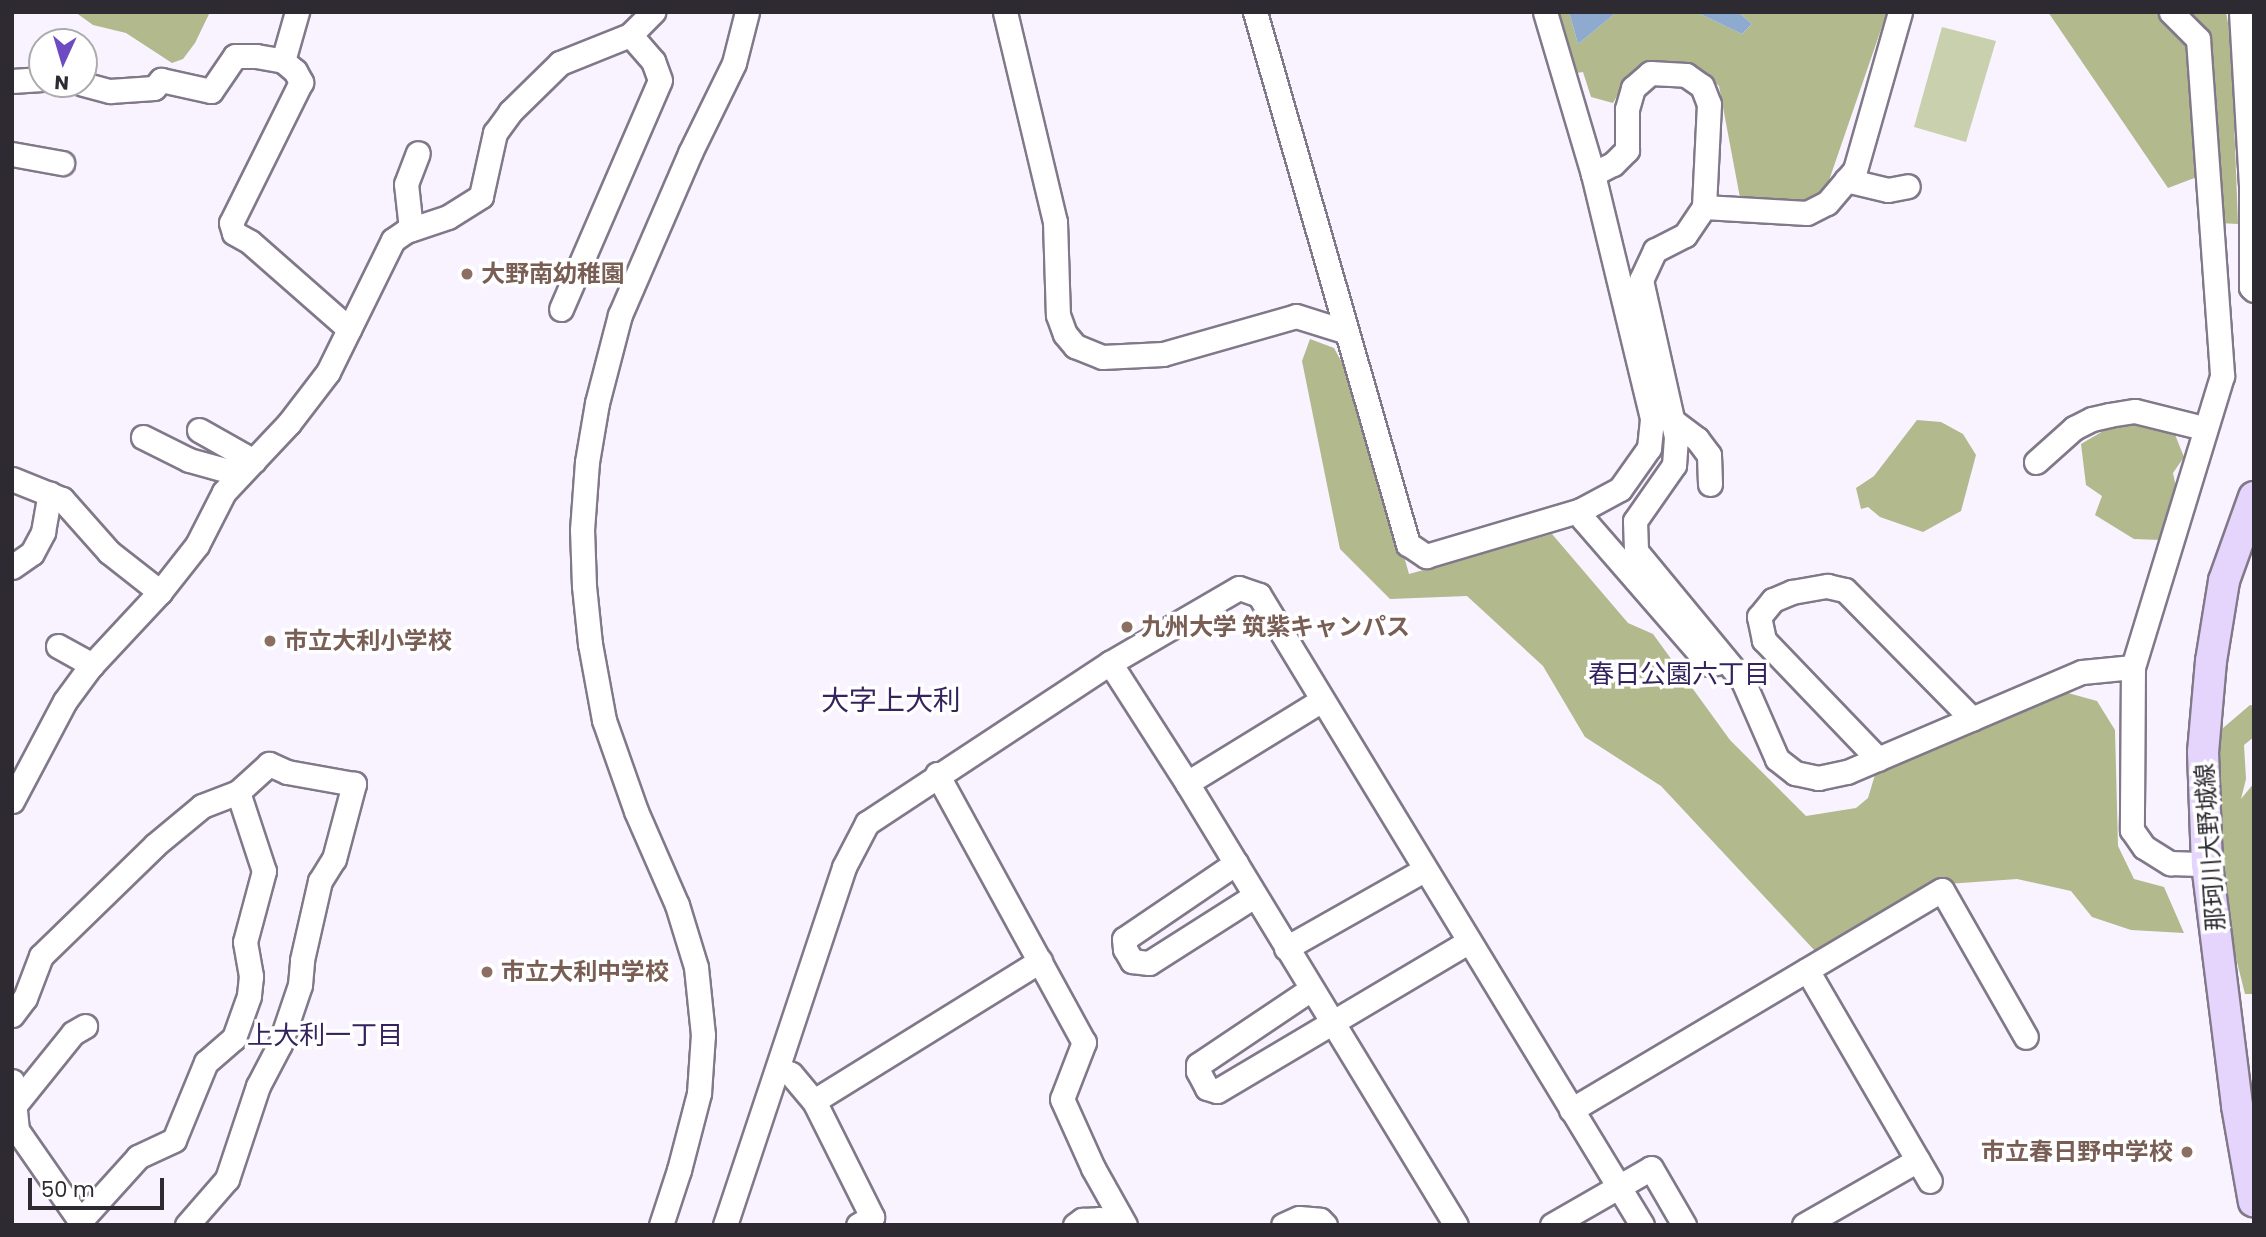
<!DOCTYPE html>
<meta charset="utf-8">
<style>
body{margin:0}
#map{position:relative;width:2266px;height:1237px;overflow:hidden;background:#f9f3ff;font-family:Poppins,"Noto Sans JP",sans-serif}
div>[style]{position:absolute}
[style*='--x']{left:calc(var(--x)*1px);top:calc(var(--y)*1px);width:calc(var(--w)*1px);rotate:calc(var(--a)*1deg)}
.green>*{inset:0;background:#c9d0ad}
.forest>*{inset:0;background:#b1b98d}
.water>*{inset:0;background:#8eaace}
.roads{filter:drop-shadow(2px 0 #817889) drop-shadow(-2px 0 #817889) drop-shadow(0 2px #817889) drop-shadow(0 -2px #817889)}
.minor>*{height:23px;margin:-11.5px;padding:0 11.5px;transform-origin:11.5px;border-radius:11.5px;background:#fff}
.major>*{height:30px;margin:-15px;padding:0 15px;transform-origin:15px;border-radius:15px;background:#e5d4fb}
.dots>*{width:19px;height:19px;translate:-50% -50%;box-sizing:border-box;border:4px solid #fff;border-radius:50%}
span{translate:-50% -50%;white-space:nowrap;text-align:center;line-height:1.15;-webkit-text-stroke:7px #fff;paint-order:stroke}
.education-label{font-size:24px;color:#785e54;font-weight:700}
.left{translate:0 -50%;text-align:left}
.right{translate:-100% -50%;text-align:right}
.street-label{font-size:24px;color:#2e2a31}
.neighbourhood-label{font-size:26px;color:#34245e}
.quarter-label{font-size:28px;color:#34245e}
.frame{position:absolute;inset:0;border:14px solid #2e2a31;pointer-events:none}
.north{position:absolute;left:28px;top:28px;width:70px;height:70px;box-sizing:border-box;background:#fff;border:2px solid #abaaad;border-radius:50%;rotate:184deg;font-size:19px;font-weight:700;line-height:28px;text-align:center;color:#2e2a31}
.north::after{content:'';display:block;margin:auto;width:24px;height:32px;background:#6e4ac3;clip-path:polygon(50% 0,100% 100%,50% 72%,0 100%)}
.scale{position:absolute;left:28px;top:1178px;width:136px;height:32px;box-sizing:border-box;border:4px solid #2e2a31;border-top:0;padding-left:9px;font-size:21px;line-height:24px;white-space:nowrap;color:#2e2a31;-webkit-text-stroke:5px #fff;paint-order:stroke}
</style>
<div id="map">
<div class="green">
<i style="clip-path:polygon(1942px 27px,1996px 41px,1966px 142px,1914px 127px)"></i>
</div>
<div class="forest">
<i style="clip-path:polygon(75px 12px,210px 12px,195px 43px,183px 59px,172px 63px,126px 33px,93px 25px)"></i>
<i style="clip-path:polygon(1552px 12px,1569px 12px,1578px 44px,1617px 12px,1696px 12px,1742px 34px,1752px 24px,1738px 12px,1887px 12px,1825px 192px,1803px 206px,1741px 203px,1719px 86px,1698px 67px,1664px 62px,1647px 63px,1621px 89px,1613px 103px,1591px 97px,1583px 72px,1570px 74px)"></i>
<i style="clip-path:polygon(2048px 12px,2156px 12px,2175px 28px,2188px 49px,2197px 177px,2168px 188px)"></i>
<i style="clip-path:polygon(2181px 12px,2226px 12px,2231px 40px,2238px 224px,2219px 223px,2204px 31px)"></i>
<i style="clip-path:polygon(1310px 339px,1334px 348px,1358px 392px,1409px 574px,1552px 534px,1628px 623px,1653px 634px,1730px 740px,1806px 816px,1856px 808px,1868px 798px,1877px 768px,2068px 693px,2097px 701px,2115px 730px,2118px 846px,2134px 879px,2164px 887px,2184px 933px,2131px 930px,2092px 917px,2071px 891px,2017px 879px,1933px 885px,1816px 952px,1661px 786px,1585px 737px,1543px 666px,1467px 596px,1390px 599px,1340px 549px,1302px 361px)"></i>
<i style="clip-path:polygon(1917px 420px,1941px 422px,1963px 434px,1976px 455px,1961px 511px,1923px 532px,1880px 517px,1868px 507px,1861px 509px,1856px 488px,1874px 476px)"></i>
<i style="clip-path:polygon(2135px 424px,2174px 432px,2184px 457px,2173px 473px,2176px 487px,2161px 540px,2134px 539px,2095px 515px,2102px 496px,2086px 485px,2081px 444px,2110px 427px)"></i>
<i style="clip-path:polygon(2250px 705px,2254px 706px,2254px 737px,2244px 745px,2246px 779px,2241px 799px,2254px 783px,2254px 994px,2245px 994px,2234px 950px,2229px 908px,2221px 886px,2225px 868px,2217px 814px,2216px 734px)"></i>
</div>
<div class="water">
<i style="clip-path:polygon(1569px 12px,1617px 12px,1578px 44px)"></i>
<i style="clip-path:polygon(1696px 12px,1738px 12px,1752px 24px,1742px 34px)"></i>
</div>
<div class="roads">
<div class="minor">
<i style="--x:1005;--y:12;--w:216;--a:76.6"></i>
<i style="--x:1055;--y:222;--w:93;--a:88.2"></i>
<i style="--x:1058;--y:315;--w:20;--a:70"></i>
<i style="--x:1065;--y:334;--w:16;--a:50"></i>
<i style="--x:1075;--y:346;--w:29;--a:22"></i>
<i style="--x:1102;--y:357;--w:61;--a:-2.8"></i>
<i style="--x:1163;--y:354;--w:138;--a:-15.9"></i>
<i style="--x:1296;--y:316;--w:53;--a:17.4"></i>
<i style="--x:1255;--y:12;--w:554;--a:73.96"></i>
<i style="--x:1408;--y:544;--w:22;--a:34"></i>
<i style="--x:1426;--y:556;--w:162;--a:-16.5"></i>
<i style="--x:1581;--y:510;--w:44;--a:-28.3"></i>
<i style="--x:1620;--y:489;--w:50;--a:-54.7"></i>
<i style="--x:1649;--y:448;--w:30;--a:-84"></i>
<i style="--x:1652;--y:418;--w:251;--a:-103.6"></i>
<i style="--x:1545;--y:12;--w:169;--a:73.5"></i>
<i style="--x:1593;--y:174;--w:22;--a:-27"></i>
<i style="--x:1613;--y:164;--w:20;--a:-45"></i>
<i style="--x:1627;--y:150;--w:41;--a:-90"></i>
<i style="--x:1627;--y:109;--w:22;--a:-74"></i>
<i style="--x:1633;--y:88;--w:23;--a:-41"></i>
<i style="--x:1650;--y:73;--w:36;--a:3"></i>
<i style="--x:1686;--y:75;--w:19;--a:35"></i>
<i style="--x:1702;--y:86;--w:19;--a:69"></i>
<i style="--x:1709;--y:104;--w:103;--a:92.8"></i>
<i style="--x:1704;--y:207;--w:103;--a:3.3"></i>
<i style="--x:1807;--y:213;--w:22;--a:-27"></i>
<i style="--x:1827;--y:203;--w:43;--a:-49.7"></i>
<i style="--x:1855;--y:170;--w:164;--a:-74.1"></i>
<i style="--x:2171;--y:12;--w:38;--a:45"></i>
<i style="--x:2198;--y:39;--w:338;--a:85.9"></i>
<i style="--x:2222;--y:376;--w:304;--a:107"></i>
<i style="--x:2133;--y:667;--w:163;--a:90.4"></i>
<i style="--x:2132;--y:830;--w:21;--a:55"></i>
<i style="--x:2144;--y:847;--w:31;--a:32"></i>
<i style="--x:2170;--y:863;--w:37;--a:2"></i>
<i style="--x:2241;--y:12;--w:172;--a:86.7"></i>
<i style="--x:2251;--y:184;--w:103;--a:90"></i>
<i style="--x:2251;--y:287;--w:4;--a:45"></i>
<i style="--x:283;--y:61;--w:51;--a:-74.1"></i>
<i style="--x:12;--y:81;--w:30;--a:-4"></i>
<i style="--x:83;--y:84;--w:28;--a:15"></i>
<i style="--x:110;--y:91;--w:44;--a:-3.9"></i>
<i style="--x:154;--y:88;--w:11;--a:-49"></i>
<i style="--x:161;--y:80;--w:51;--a:12.4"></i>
<i style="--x:211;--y:91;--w:42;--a:-55.6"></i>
<i style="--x:235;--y:56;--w:21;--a:0"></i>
<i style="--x:256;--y:56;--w:27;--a:10"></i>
<i style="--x:283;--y:61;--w:16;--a:40"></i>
<i style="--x:295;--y:71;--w:13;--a:61"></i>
<i style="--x:301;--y:82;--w:157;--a:116.4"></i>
<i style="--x:231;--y:223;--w:10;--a:73"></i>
<i style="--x:234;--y:233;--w:18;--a:29"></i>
<i style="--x:250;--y:242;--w:132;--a:41.3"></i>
<i style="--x:12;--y:154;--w:51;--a:10.2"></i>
<i style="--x:1846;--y:180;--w:43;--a:13.4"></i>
<i style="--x:1888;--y:190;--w:20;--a:-11"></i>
<i style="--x:1704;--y:207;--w:34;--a:124"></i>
<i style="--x:1685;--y:235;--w:34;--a:153"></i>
<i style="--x:1655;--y:250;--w:33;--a:115"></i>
<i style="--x:1641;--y:280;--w:161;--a:77.4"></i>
<i style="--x:1676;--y:437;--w:28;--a:94"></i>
<i style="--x:1674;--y:465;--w:68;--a:124.9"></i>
<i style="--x:1635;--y:521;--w:30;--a:88"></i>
<i style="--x:1636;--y:551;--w:168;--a:50.5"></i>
<i style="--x:1743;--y:681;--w:85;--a:66.4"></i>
<i style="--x:1777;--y:759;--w:23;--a:38"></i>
<i style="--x:1795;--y:773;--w:24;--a:12"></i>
<i style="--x:1818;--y:778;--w:30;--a:-12"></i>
<i style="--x:1847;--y:772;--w:255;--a:-23.1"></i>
<i style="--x:2082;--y:672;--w:51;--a:-5.6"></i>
<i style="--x:411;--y:229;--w:45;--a:-96.3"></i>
<i style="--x:406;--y:184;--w:33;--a:-69"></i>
<i style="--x:561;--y:309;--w:249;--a:-66.6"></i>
<i style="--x:660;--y:80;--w:20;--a:-110"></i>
<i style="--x:653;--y:61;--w:35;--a:-131"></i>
<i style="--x:1673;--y:421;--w:30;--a:37"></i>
<i style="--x:1697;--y:439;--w:20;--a:53"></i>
<i style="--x:1709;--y:455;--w:29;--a:88"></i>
<i style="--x:199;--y:430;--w:63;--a:29.4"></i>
<i style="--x:143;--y:437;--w:51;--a:26.6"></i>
<i style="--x:189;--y:460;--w:53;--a:15.4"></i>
<i style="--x:2036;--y:462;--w:51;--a:-41.8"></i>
<i style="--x:2074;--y:428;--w:20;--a:-27"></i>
<i style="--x:2092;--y:419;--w:17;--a:-13"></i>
<i style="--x:2109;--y:415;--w:26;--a:-9"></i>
<i style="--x:2135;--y:411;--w:70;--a:14"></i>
<i style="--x:12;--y:479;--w:54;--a:21.8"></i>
<i style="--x:62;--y:499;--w:71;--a:48.4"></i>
<i style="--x:109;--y:552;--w:65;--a:38.1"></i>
<i style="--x:1581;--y:510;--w:9;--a:77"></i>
<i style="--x:1583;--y:519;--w:192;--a:49"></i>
<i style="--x:1709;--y:664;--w:8;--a:-7"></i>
<i style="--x:12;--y:567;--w:24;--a:-35"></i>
<i style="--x:32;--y:553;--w:24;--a:-62"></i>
<i style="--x:43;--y:532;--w:39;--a:-80"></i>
<i style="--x:58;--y:646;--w:39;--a:29"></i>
<i style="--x:1110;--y:663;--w:143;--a:57.3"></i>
<i style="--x:1187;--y:783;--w:517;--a:58.68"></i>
<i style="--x:1878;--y:759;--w:165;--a:-133.8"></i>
<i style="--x:1764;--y:640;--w:24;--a:-102"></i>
<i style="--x:1759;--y:617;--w:22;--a:-51"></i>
<i style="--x:1773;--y:600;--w:21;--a:-23"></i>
<i style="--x:1792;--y:592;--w:36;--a:-10"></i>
<i style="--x:1827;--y:586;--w:18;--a:13"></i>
<i style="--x:1845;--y:590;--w:181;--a:45.4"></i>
<i style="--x:937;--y:774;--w:306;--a:61.3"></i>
<i style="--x:1084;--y:1042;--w:61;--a:111.1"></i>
<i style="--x:1062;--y:1099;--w:76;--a:65.8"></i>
<i style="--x:1093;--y:1168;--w:65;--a:60.7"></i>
<i style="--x:1187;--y:783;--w:158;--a:-31.6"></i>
<i style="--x:12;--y:801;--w:113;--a:-62.1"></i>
<i style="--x:65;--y:701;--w:42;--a:-53.7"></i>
<i style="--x:90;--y:667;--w:103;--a:-47"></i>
<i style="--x:160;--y:592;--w:60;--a:-51.8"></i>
<i style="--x:197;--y:545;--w:59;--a:-63"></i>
<i style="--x:224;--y:492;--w:95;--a:-46.7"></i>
<i style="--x:289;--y:423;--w:64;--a:-52.6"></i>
<i style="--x:328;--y:372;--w:147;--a:-63.8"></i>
<i style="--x:393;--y:240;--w:16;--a:-35"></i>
<i style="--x:406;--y:231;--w:44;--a:-18.4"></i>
<i style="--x:448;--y:217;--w:39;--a:-32"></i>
<i style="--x:481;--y:196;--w:65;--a:-77.5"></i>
<i style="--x:495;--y:133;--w:26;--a:-54"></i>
<i style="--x:510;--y:112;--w:70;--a:-44.4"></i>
<i style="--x:560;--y:63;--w:75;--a:-21.8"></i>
<i style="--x:630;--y:35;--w:33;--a:-45"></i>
<i style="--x:1236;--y:863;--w:135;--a:145.8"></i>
<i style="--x:1124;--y:939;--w:10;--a:84"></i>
<i style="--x:1125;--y:949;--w:14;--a:60"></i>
<i style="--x:1132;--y:961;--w:17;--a:7"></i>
<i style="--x:1149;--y:963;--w:125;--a:-32.5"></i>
<i style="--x:1286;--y:948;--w:159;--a:-29.5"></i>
<i style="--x:1807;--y:970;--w:244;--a:59.8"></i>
<i style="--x:1311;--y:989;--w:136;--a:146.1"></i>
<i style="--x:1198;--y:1065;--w:6;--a:90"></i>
<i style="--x:1198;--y:1071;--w:19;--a:62"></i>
<i style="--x:1207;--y:1088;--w:10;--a:17"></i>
<i style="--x:1217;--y:1091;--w:292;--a:-30.7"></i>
<i style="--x:12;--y:1015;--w:21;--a:-53"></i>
<i style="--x:25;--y:998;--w:45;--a:-69.1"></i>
<i style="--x:41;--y:956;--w:159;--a:-44.2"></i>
<i style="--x:155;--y:845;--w:61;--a:-39.7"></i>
<i style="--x:202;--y:806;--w:39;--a:-21"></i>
<i style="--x:238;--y:792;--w:83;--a:71.8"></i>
<i style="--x:264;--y:871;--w:73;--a:105"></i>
<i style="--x:245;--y:942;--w:35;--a:80"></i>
<i style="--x:251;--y:976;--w:20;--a:96"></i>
<i style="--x:249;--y:996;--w:45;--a:109.7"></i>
<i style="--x:234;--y:1038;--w:37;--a:139"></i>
<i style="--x:206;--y:1062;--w:84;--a:112.3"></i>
<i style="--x:174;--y:1140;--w:40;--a:155"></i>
<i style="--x:138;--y:1157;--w:85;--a:132.1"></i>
<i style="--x:778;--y:1068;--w:14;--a:25"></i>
<i style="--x:791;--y:1074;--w:35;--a:50"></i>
<i style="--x:814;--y:1101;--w:130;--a:63.4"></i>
<i style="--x:872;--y:1217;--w:16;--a:150"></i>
<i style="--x:12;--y:1081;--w:49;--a:84.2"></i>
<i style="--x:17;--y:1130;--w:116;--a:55.2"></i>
<i style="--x:814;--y:1101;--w:266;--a:-31.8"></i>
<i style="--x:15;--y:1105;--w:92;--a:-51.1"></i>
<i style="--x:73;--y:1033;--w:14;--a:-30"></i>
<i style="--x:1571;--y:1110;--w:431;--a:-30.7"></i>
<i style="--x:1942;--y:890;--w:169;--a:60.3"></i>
<i style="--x:187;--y:1225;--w:61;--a:-49"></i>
<i style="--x:227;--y:1179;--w:98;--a:-71.6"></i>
<i style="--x:258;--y:1086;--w:47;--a:-62.4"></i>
<i style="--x:280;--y:1044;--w:62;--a:-71.3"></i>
<i style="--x:300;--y:985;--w:25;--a:-85"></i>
<i style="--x:302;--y:960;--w:81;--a:-77.2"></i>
<i style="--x:320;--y:881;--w:26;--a:-58"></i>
<i style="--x:334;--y:859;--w:78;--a:-75.1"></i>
<i style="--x:354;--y:784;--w:68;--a:-169.8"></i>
<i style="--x:287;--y:772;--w:20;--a:-156"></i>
<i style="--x:269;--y:764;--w:42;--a:137.9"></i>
<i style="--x:661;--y:1225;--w:58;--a:-71.9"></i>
<i style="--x:679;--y:1170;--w:80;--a:-75.4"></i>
<i style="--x:699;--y:1093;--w:58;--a:-86.1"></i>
<i style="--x:703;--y:1035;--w:68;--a:-95.9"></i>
<i style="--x:696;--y:967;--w:65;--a:-107"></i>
<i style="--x:677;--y:905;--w:103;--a:-113.6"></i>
<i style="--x:636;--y:811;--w:96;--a:-109.4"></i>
<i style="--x:604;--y:720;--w:77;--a:-100.4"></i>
<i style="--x:590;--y:644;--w:58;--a:-95.9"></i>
<i style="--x:584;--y:586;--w:56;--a:-92"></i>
<i style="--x:582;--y:530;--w:68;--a:-85.8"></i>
<i style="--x:587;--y:462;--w:60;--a:-80.4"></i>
<i style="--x:597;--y:403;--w:91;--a:-75.4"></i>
<i style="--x:620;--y:315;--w:176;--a:-66.6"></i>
<i style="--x:690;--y:153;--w:100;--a:-63.9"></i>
<i style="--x:734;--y:63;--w:53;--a:-75.7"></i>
<i style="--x:725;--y:1225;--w:377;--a:-71.6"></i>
<i style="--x:844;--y:867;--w:50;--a:-62.4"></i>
<i style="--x:867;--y:823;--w:291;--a:-33.4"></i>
<i style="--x:1110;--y:663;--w:149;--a:-30.2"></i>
<i style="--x:1239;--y:588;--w:21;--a:19"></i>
<i style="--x:1259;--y:595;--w:737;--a:58.7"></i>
<i style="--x:1075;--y:1225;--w:9;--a:-36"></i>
<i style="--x:1082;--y:1220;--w:17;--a:-3"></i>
<i style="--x:1099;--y:1219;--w:7;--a:63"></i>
<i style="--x:1283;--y:1225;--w:17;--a:-24"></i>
<i style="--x:1299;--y:1218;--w:21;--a:5"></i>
<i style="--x:1320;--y:1220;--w:7;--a:45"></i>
<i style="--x:1552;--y:1225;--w:114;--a:-29.9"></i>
<i style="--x:1651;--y:1168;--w:66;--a:59.9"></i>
<i style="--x:1804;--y:1225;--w:131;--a:-29.7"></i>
</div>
<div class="major">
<i style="--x:2254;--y:497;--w:89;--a:109.7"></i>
<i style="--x:2224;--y:581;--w:81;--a:99.2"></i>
<i style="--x:2211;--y:661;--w:91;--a:95"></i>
<i style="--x:2203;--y:752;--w:112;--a:88"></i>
<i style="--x:2207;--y:864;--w:244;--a:82.9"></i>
<i style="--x:2237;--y:1106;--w:97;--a:80"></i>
</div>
</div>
<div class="dots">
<i style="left:467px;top:274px;background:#8d6e63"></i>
<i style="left:1127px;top:627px;background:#8d6e63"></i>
<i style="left:270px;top:641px;background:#8d6e63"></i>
<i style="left:487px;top:972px;background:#8d6e63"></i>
<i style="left:2187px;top:1152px;background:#8d6e63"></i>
</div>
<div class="education-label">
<span class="left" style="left:481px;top:274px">大野南幼稚園</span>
<span class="left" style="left:1141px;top:627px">九州大学 筑紫キャンパス</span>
<span class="left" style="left:284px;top:641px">市立大利小学校</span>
<span class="left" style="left:501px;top:972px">市立大利中学校</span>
<span class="right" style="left:2173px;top:1152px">市立春日野中学校</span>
</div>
<div class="street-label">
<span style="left:2210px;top:847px;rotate:-94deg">那珂川大野城線</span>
</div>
<div class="neighbourhood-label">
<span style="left:1679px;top:675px">春日公園六丁目</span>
<span style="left:325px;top:1036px">上大利一丁目</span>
</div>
<div class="quarter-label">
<span style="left:891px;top:701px">大字上大利</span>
</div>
<div class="frame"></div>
<div class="north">N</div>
<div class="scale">50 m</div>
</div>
